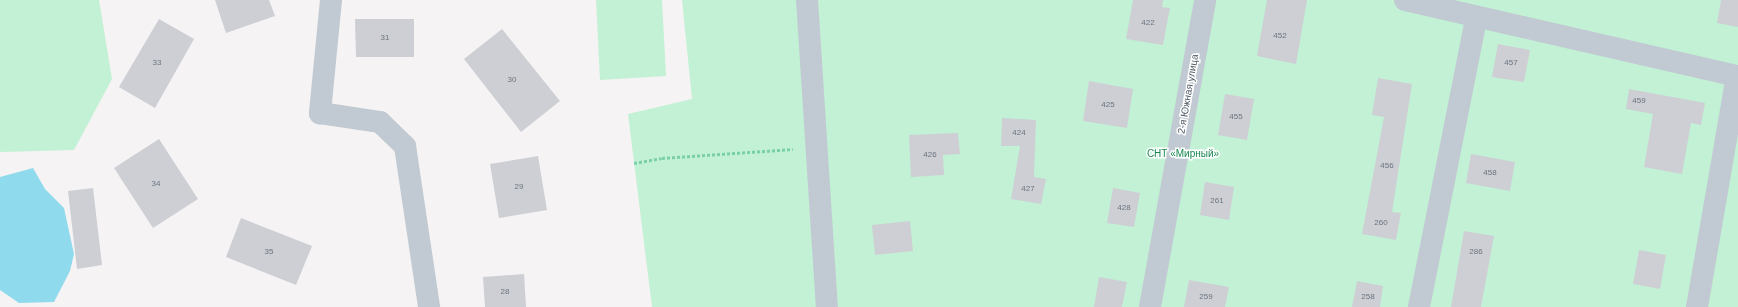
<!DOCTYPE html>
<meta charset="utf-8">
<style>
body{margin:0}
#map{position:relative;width:1738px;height:307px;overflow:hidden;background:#f5f3f3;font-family:Helvetica,sans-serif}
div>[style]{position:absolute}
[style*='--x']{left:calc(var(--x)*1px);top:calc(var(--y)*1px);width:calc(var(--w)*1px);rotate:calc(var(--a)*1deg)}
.green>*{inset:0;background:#c3f1d5}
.water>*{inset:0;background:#90daee}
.building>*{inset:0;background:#cdcfd5}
.path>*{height:2.5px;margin-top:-1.25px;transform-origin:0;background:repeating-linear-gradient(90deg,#7ad0a6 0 3px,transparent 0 5px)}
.minor>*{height:22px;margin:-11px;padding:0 11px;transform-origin:11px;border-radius:11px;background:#c1cad2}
span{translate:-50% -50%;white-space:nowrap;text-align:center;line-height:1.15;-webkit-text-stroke:3px #fff;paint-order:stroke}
.number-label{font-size:8px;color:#6b747e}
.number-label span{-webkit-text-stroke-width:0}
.street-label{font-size:10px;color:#4a5661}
.park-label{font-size:10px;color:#17864f}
</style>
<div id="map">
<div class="green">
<i style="clip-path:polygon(0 0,99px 0,112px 79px,74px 150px,0 152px)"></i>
<i style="clip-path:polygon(596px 0,662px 0,666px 76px,600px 80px)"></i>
<i style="clip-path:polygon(682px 0,1738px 0,1738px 307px,652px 307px,628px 114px,692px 99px)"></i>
</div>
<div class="water">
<i style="clip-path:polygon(33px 168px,45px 189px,64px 208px,74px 254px,70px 271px,54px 302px,19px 303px,0 290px,0 177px)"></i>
</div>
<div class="building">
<i style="clip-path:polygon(215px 0,269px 0,275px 16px,226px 33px)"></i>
<i style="clip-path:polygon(1133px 0,1163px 0,1162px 7px,1170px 8px,1163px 45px,1126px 39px)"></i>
<i style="clip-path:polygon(1267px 0,1307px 0,1296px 64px,1257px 56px)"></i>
<i style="clip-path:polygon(1721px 0,1738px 0,1738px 27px,1717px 23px)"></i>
<i style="clip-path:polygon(159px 19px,194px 39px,155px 108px,119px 87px)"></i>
<i style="clip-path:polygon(355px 19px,414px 19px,414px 57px,356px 57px)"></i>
<i style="clip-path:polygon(502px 29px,560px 101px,521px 132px,464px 59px)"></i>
<i style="clip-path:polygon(1498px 44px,1530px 50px,1524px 82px,1492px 77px)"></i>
<i style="clip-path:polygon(1378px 78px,1412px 84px,1392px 212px,1401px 213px,1396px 240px,1362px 234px,1384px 117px,1372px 115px)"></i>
<i style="clip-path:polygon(1089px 81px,1133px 89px,1127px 128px,1083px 121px)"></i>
<i style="clip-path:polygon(1629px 89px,1705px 103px,1701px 125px,1691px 123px,1682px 174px,1644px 167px,1653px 114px,1626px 109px)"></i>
<i style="clip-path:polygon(1225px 94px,1254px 99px,1247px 140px,1218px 135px)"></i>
<i style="clip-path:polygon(1002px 118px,1036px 120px,1034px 177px,1046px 179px,1041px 204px,1011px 199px,1020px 146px,1001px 146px)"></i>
<i style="clip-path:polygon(958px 133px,960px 154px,943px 155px,944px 175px,911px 177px,909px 135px)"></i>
<i style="clip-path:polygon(159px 139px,198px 199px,153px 228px,114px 168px)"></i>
<i style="clip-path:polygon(1471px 154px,1515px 162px,1510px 191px,1466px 183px)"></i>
<i style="clip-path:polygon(538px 156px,547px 210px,499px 218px,490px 164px)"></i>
<i style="clip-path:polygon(1205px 182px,1234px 187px,1229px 220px,1200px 215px)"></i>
<i style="clip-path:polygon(93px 188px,102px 265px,77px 269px,68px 191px)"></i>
<i style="clip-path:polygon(1113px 188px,1140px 193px,1134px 227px,1107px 223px)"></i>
<i style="clip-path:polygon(241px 218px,312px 246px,296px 285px,226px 257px)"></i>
<i style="clip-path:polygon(910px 221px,913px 251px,875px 255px,872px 225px)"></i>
<i style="clip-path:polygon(1464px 231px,1494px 236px,1481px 307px,1451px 307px)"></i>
<i style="clip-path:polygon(1639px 250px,1666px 255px,1660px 289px,1633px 284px)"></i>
<i style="clip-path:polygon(524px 274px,526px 307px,485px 307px,483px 277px)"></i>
<i style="clip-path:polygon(1099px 277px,1127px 282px,1122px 307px,1094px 307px)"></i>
<i style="clip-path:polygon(1189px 280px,1229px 287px,1225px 307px,1184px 307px)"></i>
<i style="clip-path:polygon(1357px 281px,1383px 286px,1380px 307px,1352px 307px)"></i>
</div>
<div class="path">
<i style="--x:634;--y:163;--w:28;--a:-10"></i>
<i style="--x:662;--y:158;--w:131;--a:-3.9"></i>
</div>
<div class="minor">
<i style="--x:331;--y:0;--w:114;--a:95.6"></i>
<i style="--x:320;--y:113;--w:61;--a:8.5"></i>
<i style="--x:380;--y:122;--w:35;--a:44"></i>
<i style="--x:405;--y:146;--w:163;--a:81.5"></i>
<i style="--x:807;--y:0;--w:308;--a:86.3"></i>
<i style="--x:1405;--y:0;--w:342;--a:12.9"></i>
<i style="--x:1150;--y:307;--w:312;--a:-79.8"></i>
<i style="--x:1419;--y:307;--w:295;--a:-78.8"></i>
<i style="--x:1697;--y:307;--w:234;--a:-80.2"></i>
</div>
<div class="number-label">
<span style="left:1148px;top:23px">422</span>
<span style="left:1280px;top:36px">452</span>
<span style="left:385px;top:38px">31</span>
<span style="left:157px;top:63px">33</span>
<span style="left:1511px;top:63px">457</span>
<span style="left:512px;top:80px">30</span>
<span style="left:1639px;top:101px">459</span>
<span style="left:1108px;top:105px">425</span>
<span style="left:1236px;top:117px">455</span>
<span style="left:1019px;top:133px">424</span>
<span style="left:930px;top:155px">426</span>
<span style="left:1387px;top:166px">456</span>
<span style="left:1490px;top:173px">458</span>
<span style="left:156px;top:184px">34</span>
<span style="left:519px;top:187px">29</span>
<span style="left:1028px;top:189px">427</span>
<span style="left:1217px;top:201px">261</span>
<span style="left:1124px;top:208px">428</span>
<span style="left:1381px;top:223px">260</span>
<span style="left:269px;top:252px">35</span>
<span style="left:1476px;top:252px">286</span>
<span style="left:505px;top:292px">28</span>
<span style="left:1206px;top:297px">259</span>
<span style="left:1368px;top:297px">258</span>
</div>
<div class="street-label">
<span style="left:1188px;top:94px;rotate:-80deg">2-я Южная улица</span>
</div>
<div class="park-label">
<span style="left:1183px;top:154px">СНТ «Мирный»</span>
</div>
</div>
